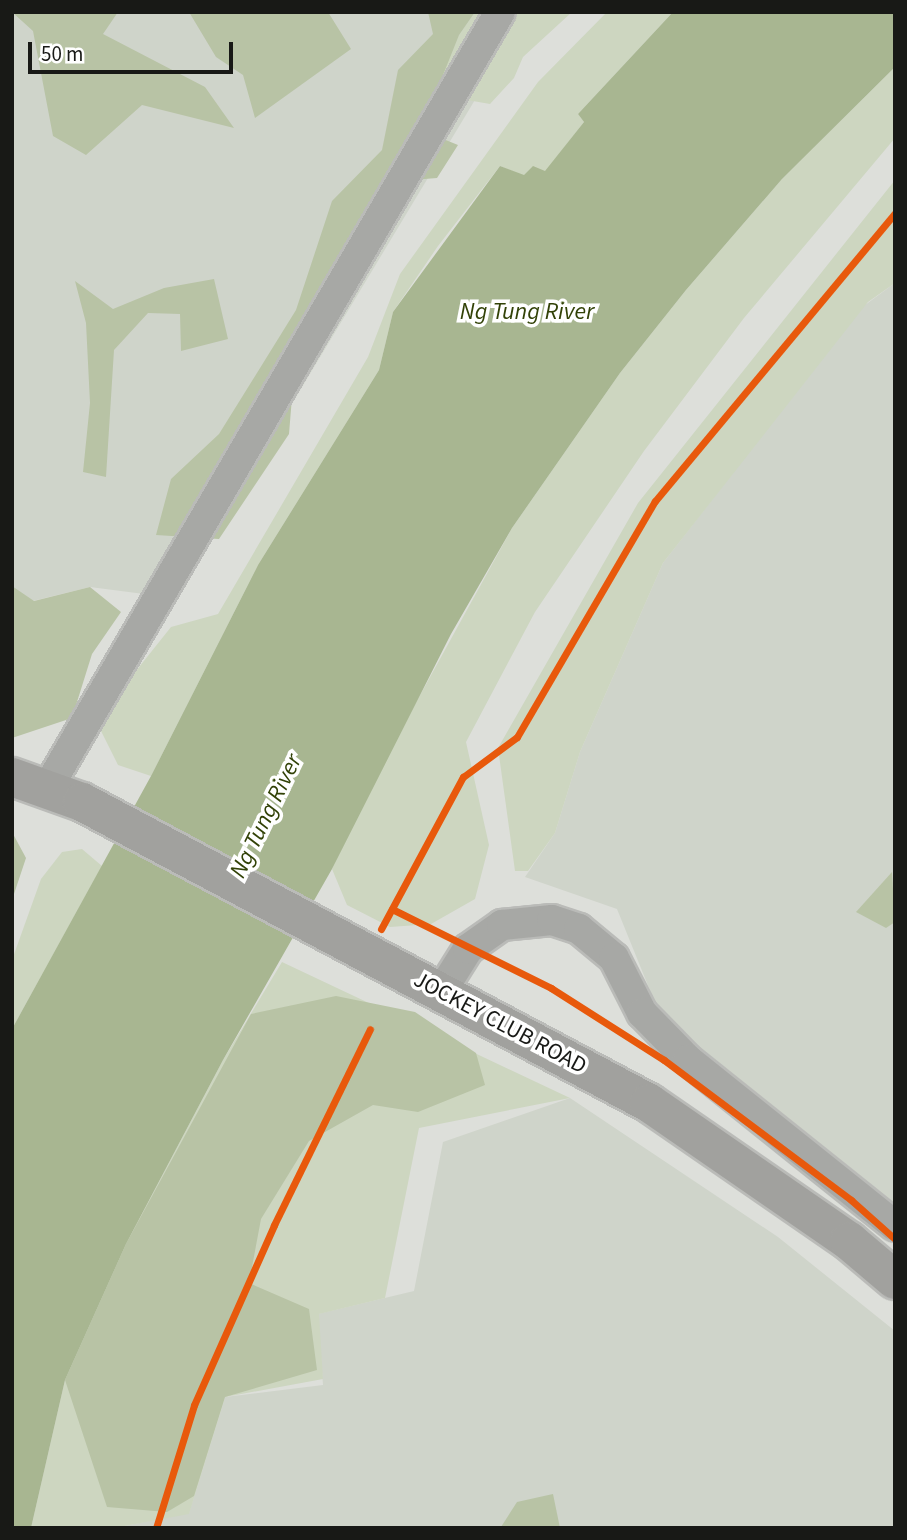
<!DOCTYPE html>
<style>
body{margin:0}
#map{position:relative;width:907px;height:1540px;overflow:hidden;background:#dddfda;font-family:"Source Sans 3",sans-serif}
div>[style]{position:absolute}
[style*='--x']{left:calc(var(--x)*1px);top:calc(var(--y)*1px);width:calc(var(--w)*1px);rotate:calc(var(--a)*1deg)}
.built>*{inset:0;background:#cfd4ca}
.green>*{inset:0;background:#cdd6c0}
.forest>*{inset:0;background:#b8c3a5}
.water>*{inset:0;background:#a8b691}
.roads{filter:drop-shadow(2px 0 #babbb8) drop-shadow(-2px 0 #babbb8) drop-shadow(0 2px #babbb8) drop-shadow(0 -2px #babbb8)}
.minor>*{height:30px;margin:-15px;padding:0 15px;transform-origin:15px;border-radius:15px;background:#a7a8a5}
.primary>*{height:38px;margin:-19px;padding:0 19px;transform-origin:19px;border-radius:19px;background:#a1a19e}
.cycleway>*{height:7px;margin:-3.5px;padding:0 3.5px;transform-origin:3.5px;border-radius:3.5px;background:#e8590c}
span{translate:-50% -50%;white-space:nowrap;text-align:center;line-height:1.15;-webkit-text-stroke:7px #fff;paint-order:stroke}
.street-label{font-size:23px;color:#181916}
.water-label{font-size:24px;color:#324207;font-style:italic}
.frame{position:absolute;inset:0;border:14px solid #181916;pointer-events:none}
.scale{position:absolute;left:28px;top:42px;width:205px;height:32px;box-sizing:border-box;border:4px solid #181916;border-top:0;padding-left:9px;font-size:21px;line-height:24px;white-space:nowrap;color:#181916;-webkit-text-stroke:5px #fff;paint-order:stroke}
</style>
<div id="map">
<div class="built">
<i style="clip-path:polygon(12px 12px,548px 12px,499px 60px,175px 598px,90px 587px,12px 606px)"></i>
<i style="clip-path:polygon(895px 283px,895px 1212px,662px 1020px,617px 909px,525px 877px,555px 833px,580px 752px,663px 563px,861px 308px)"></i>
<i style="clip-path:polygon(570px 1098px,778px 1237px,895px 1331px,895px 1528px,114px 1528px,189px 1513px,225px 1397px,323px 1385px,318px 1314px,414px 1291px,443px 1142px)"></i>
</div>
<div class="green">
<i style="clip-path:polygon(475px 12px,572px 12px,523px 57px,514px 78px,490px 104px,433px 94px,459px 35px)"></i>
<i style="clip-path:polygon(607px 12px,673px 12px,578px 114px,584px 122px,545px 172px,524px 176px,500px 166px,438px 246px,393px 312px,379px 370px,258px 565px,151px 776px,118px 765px,96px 721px,171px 627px,218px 614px,368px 357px,400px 274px,538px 82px)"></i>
<i style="clip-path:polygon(895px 67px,895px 138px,744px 318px,644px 451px,535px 612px,466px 742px,489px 845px,475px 899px,431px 924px,390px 927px,347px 905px,332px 869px,386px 757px,512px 528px,620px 373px,686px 290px,782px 179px)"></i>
<i style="clip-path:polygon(895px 180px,895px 283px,868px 302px,663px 563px,580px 752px,555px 833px,528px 871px,515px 871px,498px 748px,638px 503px)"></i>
<i style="clip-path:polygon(82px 849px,102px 866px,12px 1029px,12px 960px,41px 879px,62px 852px)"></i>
<i style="clip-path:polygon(282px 962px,570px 1098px,419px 1128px,385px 1298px,319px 1314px,323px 1379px,225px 1397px,189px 1514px,114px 1528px,31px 1528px,65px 1380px,126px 1244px,223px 1060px)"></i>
</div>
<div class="forest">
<i style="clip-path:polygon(12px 12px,118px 12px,103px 34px,205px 87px,234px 128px,142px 105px,86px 155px,53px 136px,33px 31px)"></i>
<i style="clip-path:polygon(189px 12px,328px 12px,351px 49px,255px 118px,243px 75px,216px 57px)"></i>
<i style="clip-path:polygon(428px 12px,475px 12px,459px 35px,421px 130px,458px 145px,437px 178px,412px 180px,293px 385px,289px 434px,219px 539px,156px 535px,171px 479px,219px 434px,296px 310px,332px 201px,382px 150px,398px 70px,433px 34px)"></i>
<i style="clip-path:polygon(214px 279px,228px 339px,181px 351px,180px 314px,148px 313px,114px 350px,106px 477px,83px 472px,90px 403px,86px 323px,75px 281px,113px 309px,164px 288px)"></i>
<i style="clip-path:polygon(12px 586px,34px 601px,90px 587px,121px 612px,92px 654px,72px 718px,12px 738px)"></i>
<i style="clip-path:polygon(12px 832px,26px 858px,12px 900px)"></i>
<i style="clip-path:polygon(892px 872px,895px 922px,886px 928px,856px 912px)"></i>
<i style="clip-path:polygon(336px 996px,415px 1012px,476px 1053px,485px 1085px,418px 1112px,373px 1105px,309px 1141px,261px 1219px,249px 1283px,309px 1309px,317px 1370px,225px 1397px,194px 1496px,167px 1512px,107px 1507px,65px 1380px,126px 1244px,251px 1014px)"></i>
<i style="clip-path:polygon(553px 1494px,560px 1528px,501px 1527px,517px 1502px)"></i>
</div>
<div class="water">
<i style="clip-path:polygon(673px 12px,895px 12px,895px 67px,782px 179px,686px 290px,620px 373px,512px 528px,451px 634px,332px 869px,223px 1060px,126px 1244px,65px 1380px,31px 1528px,12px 1528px,12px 1029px,151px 776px,258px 565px,379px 370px,393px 312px,500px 166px,524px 175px,533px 166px,545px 171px,584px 122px,578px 114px)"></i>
</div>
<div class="roads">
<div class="minor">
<i style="--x:47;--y:789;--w:899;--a:-59.76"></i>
<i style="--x:441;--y:992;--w:51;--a:-57.9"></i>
<i style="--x:468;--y:949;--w:42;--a:-35.2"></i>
<i style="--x:502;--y:925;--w:50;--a:-5.7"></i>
<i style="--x:552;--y:920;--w:28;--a:18"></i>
<i style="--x:579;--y:929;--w:45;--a:39.6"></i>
<i style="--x:614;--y:958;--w:62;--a:63"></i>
<i style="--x:642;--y:1013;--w:66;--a:45.6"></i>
<i style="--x:688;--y:1060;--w:265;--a:38.7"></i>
</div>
<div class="primary">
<i style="--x:12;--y:777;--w:74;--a:19.7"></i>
<i style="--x:82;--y:802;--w:642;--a:27.96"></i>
<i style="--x:649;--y:1103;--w:243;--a:34.6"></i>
<i style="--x:849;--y:1241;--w:60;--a:40.3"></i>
</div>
</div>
<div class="cycleway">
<i style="--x:392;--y:909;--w:178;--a:26.4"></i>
<i style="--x:551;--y:988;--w:134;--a:32.5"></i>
<i style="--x:664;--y:1060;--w:234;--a:36.8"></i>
<i style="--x:851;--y:1200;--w:59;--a:41.6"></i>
<i style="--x:381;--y:929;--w:173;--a:-61.7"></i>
<i style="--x:463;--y:777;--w:67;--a:-36.5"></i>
<i style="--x:517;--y:737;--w:273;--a:-59.7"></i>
<i style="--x:655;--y:501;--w:375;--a:-50.2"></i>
<i style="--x:156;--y:1528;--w:129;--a:-72.8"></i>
<i style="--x:194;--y:1405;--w:197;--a:-66"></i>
<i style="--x:274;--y:1225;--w:218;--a:-63.9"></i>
</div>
<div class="street-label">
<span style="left:500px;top:1023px;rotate:28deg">JOCKEY CLUB ROAD</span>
</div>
<div class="water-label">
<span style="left:527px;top:312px">Ng Tung River</span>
<span style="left:266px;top:816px;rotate:-64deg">Ng Tung River</span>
</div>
<div class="frame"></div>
<div class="scale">50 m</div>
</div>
